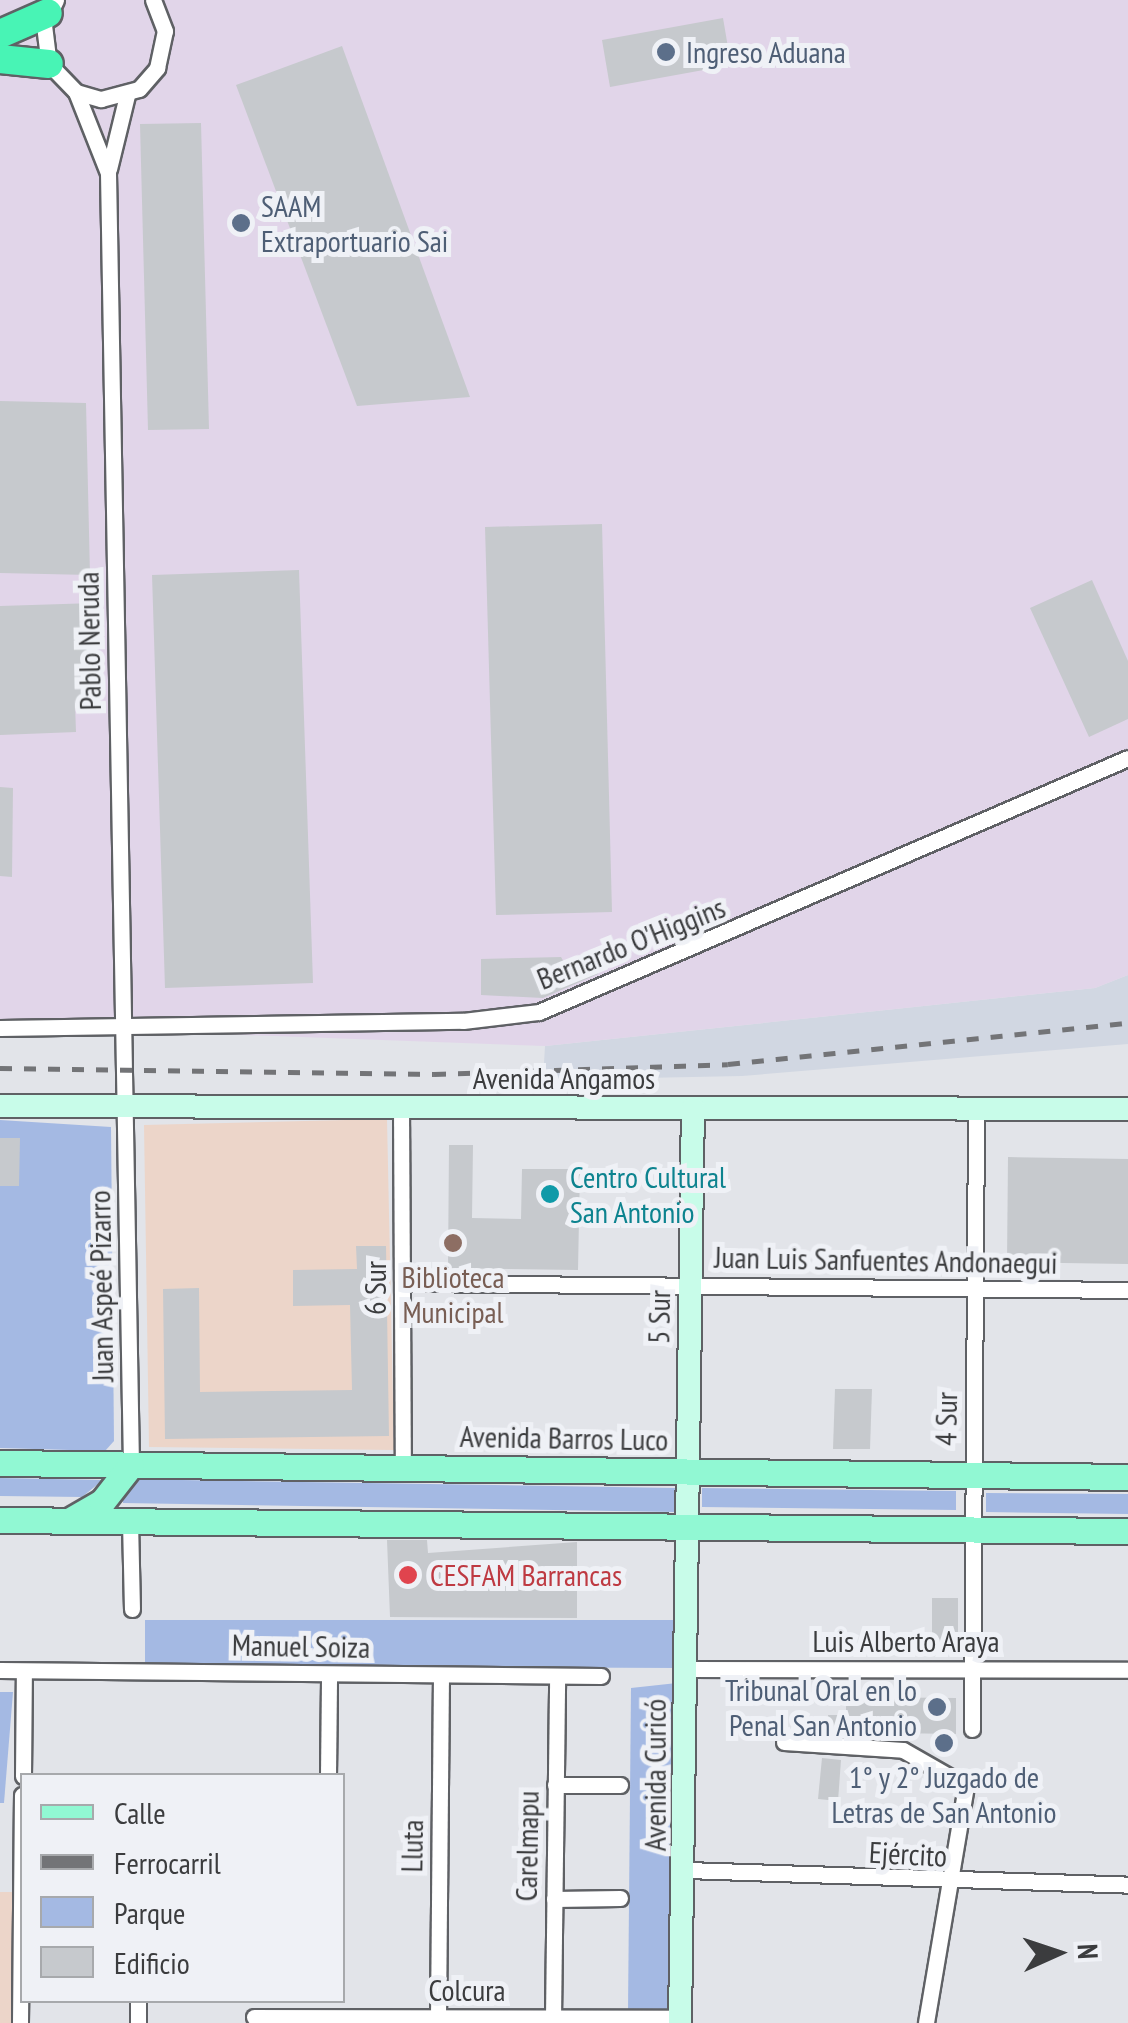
<!DOCTYPE html>
<meta charset="utf-8">
<style>
body{margin:0}
#map{position:relative;width:1128px;height:2023px;overflow:hidden;background:#e2e4e9;font-family:"PT Sans Narrow",sans-serif}
div>[style]{position:absolute}
[style*='--x']{left:calc(var(--x)*1px);top:calc(var(--y)*1px);width:calc(var(--w)*1px);rotate:calc(var(--a)*1deg)}
.built>*{inset:0;background:#d1d7e2}
.industrial>*{inset:0;background:#e1d5e9}
.education>*{inset:0;background:#ecd5c9}
.green>*{inset:0;background:#a4b9e3}
.building>*{inset:0;background:#c6c9cd}
.roads{filter:drop-shadow(2px 0 #5f6165) drop-shadow(-2px 0 #5f6165) drop-shadow(0 2px #5f6165) drop-shadow(0 -2px #5f6165)}
.street>*{height:15px;margin:-7.5px;padding:0 7.5px;transform-origin:7.5px;border-radius:7.5px;background:#fff}
.secondary>*{height:22px;margin:-11px;padding:0 11px;transform-origin:11px;border-radius:11px;background:#c8fce9}
.primary>*{height:25px;margin:-12.5px;padding:0 12.5px;transform-origin:12.5px;border-radius:12.5px;background:#91f8d3}
.highway>*{height:28px;margin:-14px;padding:0 14px;transform-origin:14px;border-radius:14px;background:#48f4b5}
.rail>*{height:5px;margin-top:-2.5px;transform-origin:0;background:repeating-linear-gradient(90deg,#737477 0 12px,transparent 0 24px)}
.dots>*{width:28px;height:28px;translate:-50% -50%;box-sizing:border-box;border:5px solid #eff1f6;border-radius:50%}
span{translate:-50% -50%;white-space:nowrap;text-align:center;line-height:1.15;-webkit-text-stroke:10px #eff1f6;paint-order:stroke}
.service-label{font-size:30px;color:#4e5e75}
.left{translate:0 -50%;text-align:left}
.right{translate:-100% -50%;text-align:right}
.street-label{font-size:30px;color:#3b3c3e}
.culture-label{font-size:30px;color:#0d838f}
.education-label{font-size:30px;color:#785e54}
.health-label{font-size:30px;color:#be3a42}
.legend{position:absolute;left:20px;top:1773px;width:325px;height:230px;box-sizing:border-box;background:#eff1f6;border:2px solid #a7a9ac;margin:0;padding:12px 18px;list-style:none;font-size:30px;color:#3b3c3e}
.legend li{display:flex;align-items:center;gap:20px;height:50px}
.legend b{width:50px;border:2px solid #a7a9ac}
.north{position:absolute;left:1008px;top:1903px;width:100px;height:100px;-webkit-text-stroke:8px #eff1f6;paint-order:stroke;rotate:87deg;font-size:28px;font-weight:700;line-height:40px;text-align:center;color:#3b3c3e}
.north::after{content:'';display:block;margin:auto;width:35px;height:45px;background:#3b3c3e;clip-path:polygon(50% 0,100% 100%,50% 72%,0 100%)}
</style>
<div id="map">
<div class="built">
<i style="clip-path:polygon(1128px 975px,1128px 1044px,742px 1076px,543px 1080px,545px 1046px,1095px 988px)"></i>
</div>
<div class="industrial">
<i style="clip-path:polygon(0 0,1128px 0,1128px 975px,1095px 988px,545px 1046px,0 1026px)"></i>
</div>
<div class="education">
<i style="clip-path:polygon(387px 1119px,394px 1450px,149px 1447px,144px 1125px)"></i>
<i style="clip-path:polygon(0 1892px,14px 1892px,14px 2023px,0 2023px)"></i>
</div>
<div class="green">
<i style="clip-path:polygon(0 1120px,111px 1127px,114px 1441px,105px 1451px,0 1448px)"></i>
<i style="clip-path:polygon(0 1478px,103px 1480px,82px 1497px,0 1496px)"></i>
<i style="clip-path:polygon(123px 1479px,675px 1488px,675px 1512px,123px 1503px)"></i>
<i style="clip-path:polygon(702px 1488px,956px 1491px,956px 1510px,702px 1507px)"></i>
<i style="clip-path:polygon(986px 1493px,1128px 1494px,1128px 1514px,986px 1512px)"></i>
<i style="clip-path:polygon(145px 1620px,675px 1620px,678px 1668px,145px 1666px)"></i>
<i style="clip-path:polygon(677px 1683px,669px 2010px,628px 2011px,631px 1688px)"></i>
<i style="clip-path:polygon(0 1692px,13px 1692px,4px 1803px,0 1803px)"></i>
</div>
<div class="building">
<i style="clip-path:polygon(723px 18px,731px 65px,610px 87px,602px 40px)"></i>
<i style="clip-path:polygon(342px 46px,470px 397px,357px 406px,236px 85px)"></i>
<i style="clip-path:polygon(201px 123px,209px 429px,148px 430px,140px 124px)"></i>
<i style="clip-path:polygon(0 401px,86px 403px,90px 575px,0 573px)"></i>
<i style="clip-path:polygon(602px 524px,612px 912px,496px 915px,485px 527px)"></i>
<i style="clip-path:polygon(299px 570px,313px 983px,165px 988px,152px 575px)"></i>
<i style="clip-path:polygon(1092px 580px,1128px 661px,1128px 719px,1089px 737px,1030px 608px)"></i>
<i style="clip-path:polygon(95px 603px,98px 702px,75px 703px,76px 732px,0 735px,0 606px)"></i>
<i style="clip-path:polygon(0 787px,13px 788px,12px 877px,0 876px)"></i>
<i style="clip-path:polygon(561px 957px,567px 967px,591px 958px,598px 974px,543px 998px,481px 995px,481px 959px)"></i>
<i style="clip-path:polygon(0 1138px,20px 1138px,19px 1186px,0 1186px)"></i>
<i style="clip-path:polygon(449px 1145px,473px 1145px,472px 1218px,521px 1219px,522px 1169px,580px 1169px,578px 1270px,448px 1268px)"></i>
<i style="clip-path:polygon(1008px 1157px,1128px 1159px,1128px 1264px,1007px 1262px)"></i>
<i style="clip-path:polygon(356px 1246px,386px 1246px,389px 1436px,165px 1439px,163px 1289px,199px 1288px,200px 1392px,352px 1390px,350px 1305px,293px 1306px,293px 1270px,357px 1269px)"></i>
<i style="clip-path:polygon(835px 1389px,872px 1389px,870px 1449px,833px 1449px)"></i>
<i style="clip-path:polygon(387px 1540px,427px 1540px,428px 1553px,577px 1542px,577px 1618px,390px 1617px)"></i>
<i style="clip-path:polygon(932px 1598px,958px 1598px,958px 1649px,932px 1649px)"></i>
<i style="clip-path:polygon(846px 1697px,956px 1698px,956px 1734px,828px 1732px,828px 1715px,846px 1715px)"></i>
<i style="clip-path:polygon(822px 1758px,841px 1760px,838px 1801px,818px 1799px)"></i>
</div>
<div class="roads">
<div class="street">
<i style="--x:56;--y:0;--w:28;--a:116"></i>
<i style="--x:44;--y:25;--w:39;--a:83"></i>
<i style="--x:49;--y:64;--w:39;--a:46"></i>
<i style="--x:76;--y:92;--w:26;--a:16"></i>
<i style="--x:101;--y:99;--w:39;--a:-15"></i>
<i style="--x:139;--y:89;--w:28;--a:-49"></i>
<i style="--x:157;--y:68;--w:38;--a:-78"></i>
<i style="--x:165;--y:31;--w:33;--a:-111"></i>
<i style="--x:76;--y:92;--w:87;--a:68.4"></i>
<i style="--x:108;--y:173;--w:1292;--a:88.98"></i>
<i style="--x:109;--y:169;--w:76;--a:-76.3"></i>
<i style="--x:0;--y:1028;--w:463;--a:-0.9"></i>
<i style="--x:463;--y:1021;--w:77;--a:-6.8"></i>
<i style="--x:539;--y:1012;--w:641;--a:-23.33"></i>
<i style="--x:401;--y:1107;--w:362;--a:89.7"></i>
<i style="--x:403;--y:1283;--w:725;--a:0.55"></i>
<i style="--x:130;--y:1521;--w:88;--a:88.7"></i>
<i style="--x:684;--y:1669;--w:444;--a:0.1"></i>
<i style="--x:0;--y:1670;--w:601;--a:0.57"></i>
<i style="--x:972;--y:1729;--w:621;--a:-89.63"></i>
<i style="--x:784;--y:1742;--w:119;--a:3.8"></i>
<i style="--x:903;--y:1750;--w:73;--a:29.7"></i>
<i style="--x:966;--y:1786;--w:240;--a:99.6"></i>
<i style="--x:23;--y:1776;--w:105;--a:-89.5"></i>
<i style="--x:328;--y:1776;--w:102;--a:-89.4"></i>
<i style="--x:555;--y:1785;--w:65;--a:0"></i>
<i style="--x:686;--y:1870;--w:442;--a:1.9"></i>
<i style="--x:554;--y:1899;--w:66;--a:-0.9"></i>
<i style="--x:254;--y:2017;--w:426;--a:0.1"></i>
<i style="--x:438;--y:2018;--w:343;--a:-89.5"></i>
<i style="--x:553;--y:2018;--w:342;--a:-89.3"></i>
<i style="--x:20;--y:2023;--w:228;--a:-89.5"></i>
<i style="--x:138;--y:2023;--w:23;--a:-90"></i>
</div>
<div class="secondary">
<i style="--x:0;--y:1106;--w:1128;--a:0.15"></i>
<i style="--x:680;--y:2023;--w:915;--a:-89.19"></i>
</div>
<div class="primary">
<i style="--x:0;--y:1463;--w:1128;--a:0.71"></i>
<i style="--x:72;--y:1519;--w:34;--a:-30"></i>
<i style="--x:102;--y:1502;--w:47;--a:-51.9"></i>
<i style="--x:0;--y:1520;--w:1128;--a:0.56"></i>
</div>
<div class="highway">
<i style="--x:0;--y:34;--w:52;--a:-23.6"></i>
<i style="--x:0;--y:59;--w:49;--a:5.8"></i>
</div>
</div>
<div class="rail">
<i style="--x:0;--y:1068;--w:434;--a:0.8"></i>
<i style="--x:434;--y:1074;--w:294;--a:-1.9"></i>
<i style="--x:728;--y:1064;--w:402;--a:-5.9"></i>
</div>
<div class="dots">
<i style="left:666px;top:52px;background:#5c6f8a"></i>
<i style="left:241px;top:223px;background:#5c6f8a"></i>
<i style="left:550px;top:1194px;background:#0f9aa8"></i>
<i style="left:453px;top:1243px;background:#8d6e63"></i>
<i style="left:408px;top:1575px;background:#e0444e"></i>
<i style="left:937px;top:1707px;background:#5c6f8a"></i>
<i style="left:944px;top:1743px;background:#5c6f8a"></i>
</div>
<div class="service-label">
<span class="left" style="left:686px;top:52px">Ingreso Aduana</span>
<span class="left" style="left:261px;top:223px">SAAM<br>Extraportuario Sai</span>
<span class="right" style="left:917px;top:1707px">Tribunal Oral en lo<br>Penal San Antonio</span>
<span style="left:944px;top:1794px">1° y 2° Juzgado de<br>Letras de San Antonio</span>
</div>
<div class="street-label">
<span style="left:89px;top:641px;rotate:-91deg">Pablo Neruda</span>
<span style="left:631px;top:943px;rotate:-22deg">Bernardo O'Higgins</span>
<span style="left:564px;top:1078px">Avenida Angamos</span>
<span style="left:886px;top:1260px;rotate:1deg">Juan Luis Sanfuentes Andonaegui</span>
<span style="left:101px;top:1286px;rotate:-91deg">Juan Aspeé Pizarro</span>
<span style="left:375px;top:1288px;rotate:-90deg">6 Sur</span>
<span style="left:659px;top:1317px;rotate:-89deg">5 Sur</span>
<span style="left:946px;top:1419px;rotate:-89deg">4 Sur</span>
<span style="left:564px;top:1438px;rotate:1deg">Avenida Barros Luco</span>
<span style="left:906px;top:1641px">Luis Alberto Araya</span>
<span style="left:301px;top:1646px;rotate:1deg">Manuel Soiza</span>
<span style="left:655px;top:1775px;rotate:-90deg">Avenida Curicó</span>
<span style="left:412px;top:1846px;rotate:-89deg">Lluta</span>
<span style="left:527px;top:1846px;rotate:-89deg">Carelmapu</span>
<span style="left:908px;top:1854px;rotate:3deg">Ejército</span>
<span style="left:467px;top:1990px">Colcura</span>
</div>
<div class="culture-label">
<span class="left" style="left:570px;top:1194px">Centro Cultural<br>San Antonio</span>
</div>
<div class="education-label">
<span style="left:453px;top:1294px">Biblioteca<br>Municipal</span>
</div>
<div class="health-label">
<span class="left" style="left:430px;top:1575px">CESFAM Barrancas</span>
</div>
<ul class="legend">
<li><b style="height:12px;background:#91f8d3"></b>Calle</li>
<li><b style="height:12px;background:#737477"></b>Ferrocarril</li>
<li><b style="height:28px;background:#a4b9e3"></b>Parque</li>
<li><b style="height:28px;background:#c6c9cd"></b>Edificio</li>
</ul>
<div class="north">N</div>
</div>
